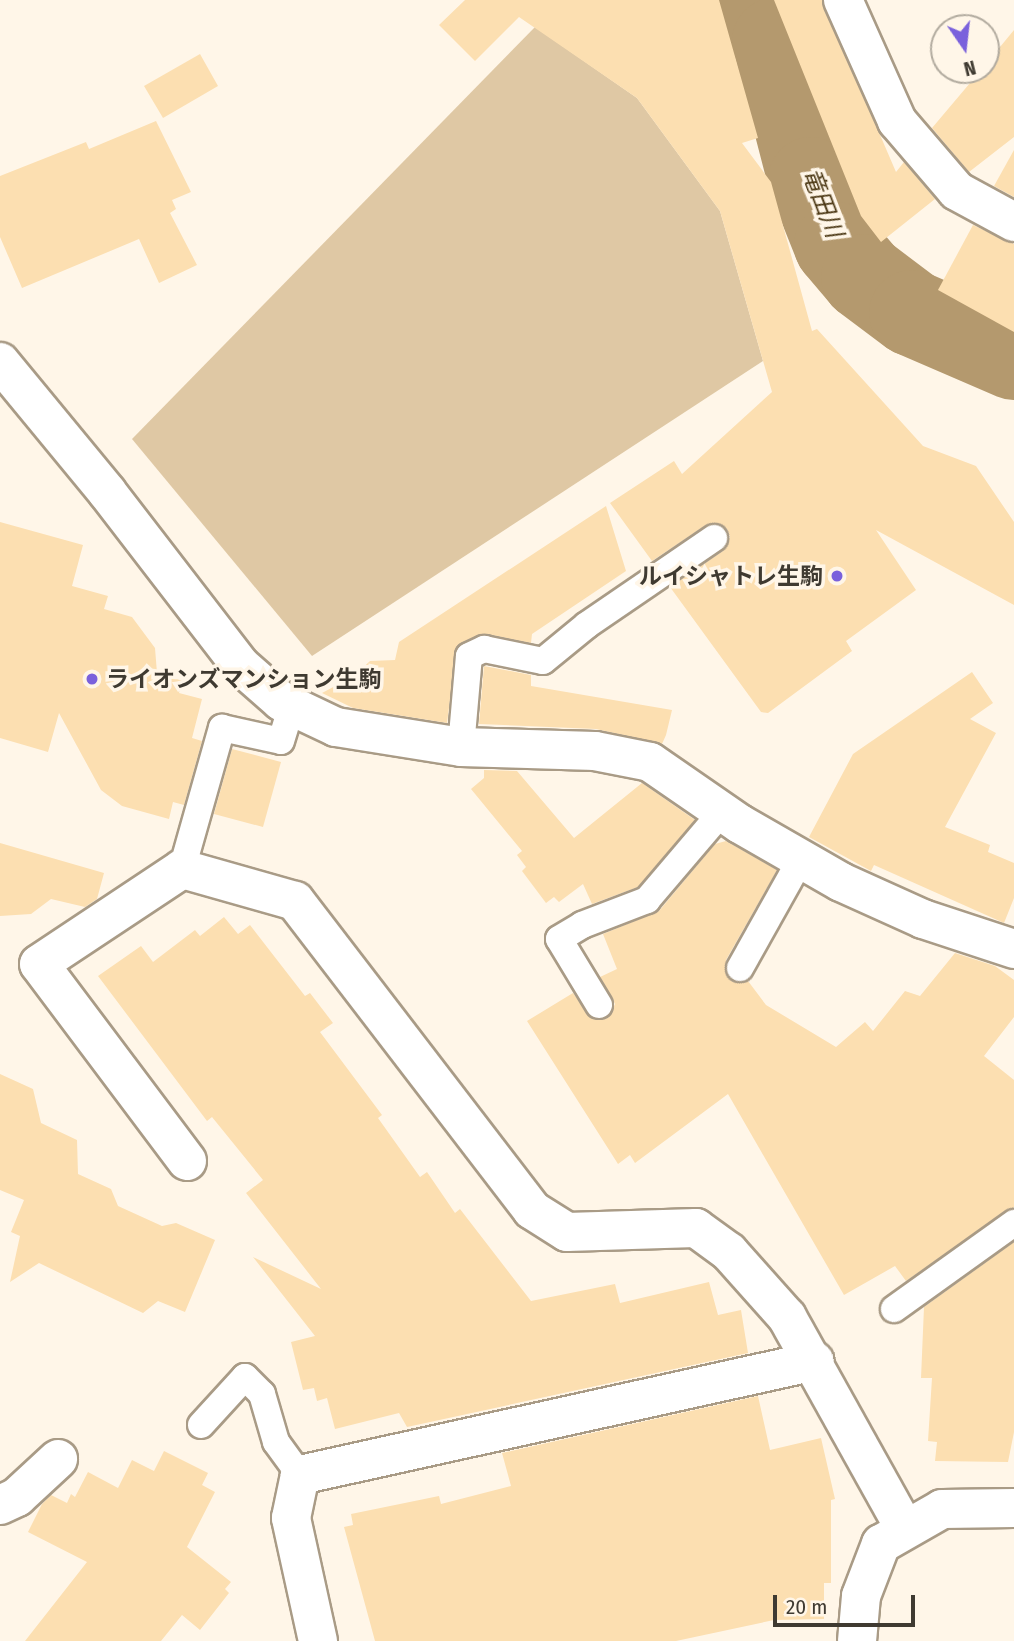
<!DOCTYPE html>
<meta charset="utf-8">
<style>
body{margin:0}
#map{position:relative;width:1014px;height:1641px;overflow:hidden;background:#fff6e8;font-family:"Fira Sans Condensed","Noto Sans JP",sans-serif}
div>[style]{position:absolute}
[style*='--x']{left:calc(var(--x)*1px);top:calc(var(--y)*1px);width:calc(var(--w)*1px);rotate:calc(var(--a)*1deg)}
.green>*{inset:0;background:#dfc8a4}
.river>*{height:86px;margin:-43px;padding:0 43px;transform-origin:43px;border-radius:43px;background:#b4996e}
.building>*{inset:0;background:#fcdfb1}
.roads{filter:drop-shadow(2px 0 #a99b86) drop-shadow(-2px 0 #a99b86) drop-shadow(0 2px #a99b86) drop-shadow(0 -2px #a99b86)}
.lane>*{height:26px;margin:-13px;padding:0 13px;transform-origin:13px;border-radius:13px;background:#fff}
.street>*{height:38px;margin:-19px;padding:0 19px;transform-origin:19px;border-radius:19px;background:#fff}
.dots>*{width:19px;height:19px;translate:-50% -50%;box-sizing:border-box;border:4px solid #fff6e8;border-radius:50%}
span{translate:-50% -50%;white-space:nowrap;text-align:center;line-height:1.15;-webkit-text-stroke:7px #fff6e8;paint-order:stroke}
.poi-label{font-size:23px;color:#3f3a31;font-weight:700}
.right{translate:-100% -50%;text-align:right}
.left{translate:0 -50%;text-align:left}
.water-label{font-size:24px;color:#4b3713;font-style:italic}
.north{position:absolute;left:930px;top:14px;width:70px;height:70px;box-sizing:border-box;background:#fff6e8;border:2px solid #b2ab9f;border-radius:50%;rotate:166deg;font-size:19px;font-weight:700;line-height:28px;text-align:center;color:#3f3a31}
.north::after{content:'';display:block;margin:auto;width:24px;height:32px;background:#7a61dc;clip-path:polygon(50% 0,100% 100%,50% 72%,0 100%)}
.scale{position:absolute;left:773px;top:1595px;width:142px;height:32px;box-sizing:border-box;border:4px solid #3f3a31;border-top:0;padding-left:9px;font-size:21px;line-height:24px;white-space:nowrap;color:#3f3a31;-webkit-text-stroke:5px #fff6e8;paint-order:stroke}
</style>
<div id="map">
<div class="green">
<i style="clip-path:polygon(535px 27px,637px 98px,720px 211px,763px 361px,312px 656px,132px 439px)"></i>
</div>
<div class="river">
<i style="--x:755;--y:0;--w:46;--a:64"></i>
<i style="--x:775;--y:41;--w:144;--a:75.5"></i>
<i style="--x:811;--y:180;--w:70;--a:68.2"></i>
<i style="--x:837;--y:245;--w:42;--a:49.8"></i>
<i style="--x:864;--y:277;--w:60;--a:36.9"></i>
<i style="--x:912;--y:313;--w:111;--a:23.3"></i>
</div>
<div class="building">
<i style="clip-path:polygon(465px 0,719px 0,758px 138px,742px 143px,771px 182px,812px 331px,817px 329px,923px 446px,976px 466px,1014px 522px,1014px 605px,876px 530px,916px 590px,846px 641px,852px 651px,768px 713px,761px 712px,670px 587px,723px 551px,730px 537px,727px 529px,720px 524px,706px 525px,652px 561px,610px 503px,674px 461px,682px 474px,772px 392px,720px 211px,637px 98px,519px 17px,475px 61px,439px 25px)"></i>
<i style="clip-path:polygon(774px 0,822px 0,896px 172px,904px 162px,935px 199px,881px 242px,861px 216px)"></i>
<i style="clip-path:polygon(1014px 30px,1014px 137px,969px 172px,932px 128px,981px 70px,986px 70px,986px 64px)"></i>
<i style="clip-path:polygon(200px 54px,218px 86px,163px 118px,144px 86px)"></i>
<i style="clip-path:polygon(156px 121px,191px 192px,172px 200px,176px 209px,170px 213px,197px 265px,159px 283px,139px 239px,22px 288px,0 237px,0 176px,86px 142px,89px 149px)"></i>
<i style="clip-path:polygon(1014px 150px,1014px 197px,994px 186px)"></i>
<i style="clip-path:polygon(973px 225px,1014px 244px,1014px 332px,938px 290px)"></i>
<i style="clip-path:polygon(606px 506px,626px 571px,532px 634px,531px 643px,486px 634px,457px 646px,447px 723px,353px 708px,322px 693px,354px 676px,370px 661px,395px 660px,399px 642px)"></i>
<i style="clip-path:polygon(0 522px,83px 545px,72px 586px,108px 596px,104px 609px,132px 617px,155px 648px,157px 673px,183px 681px,179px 693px,202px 699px,192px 738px,202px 741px,184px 805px,173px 802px,169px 819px,122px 806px,101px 790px,59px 713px,48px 752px,0 738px)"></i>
<i style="clip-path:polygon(484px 666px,531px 675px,531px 686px,672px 710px,666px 735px,662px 744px,596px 729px,479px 724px)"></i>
<i style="clip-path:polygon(972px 672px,993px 703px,970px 719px,996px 733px,945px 827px,990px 845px,988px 852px,1014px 863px,1014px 898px,1004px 923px,874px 865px,871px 871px,809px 837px,853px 754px)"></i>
<i style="clip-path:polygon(232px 749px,281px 762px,263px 827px,214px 814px)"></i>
<i style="clip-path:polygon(484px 770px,517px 771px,574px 838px,642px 783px,695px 820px,638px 887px,592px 904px,583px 884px,559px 902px,554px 897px,546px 903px,522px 871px,526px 867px,517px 855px,522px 851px,471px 789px,484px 778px)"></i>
<i style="clip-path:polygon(726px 841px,777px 870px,726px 960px,726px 975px,733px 982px,748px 981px,766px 1005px,836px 1047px,865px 1022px,873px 1031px,905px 991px,920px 996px,955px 953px,995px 966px,1014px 980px,1014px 1017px,984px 1056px,1014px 1080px,1014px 1207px,906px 1281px,895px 1266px,844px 1295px,728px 1094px,635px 1163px,630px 1155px,618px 1164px,527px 1021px,573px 993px,591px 1018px,608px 1018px,615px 1004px,600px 977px,617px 969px,603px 934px,659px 911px,715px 844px)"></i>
<i style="clip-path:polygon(0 843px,104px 873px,97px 899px,85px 907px,51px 899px,31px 914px,0 916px)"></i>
<i style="clip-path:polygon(224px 917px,238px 934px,250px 925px,305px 996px,310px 993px,333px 1023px,320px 1032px,382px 1115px,378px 1118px,420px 1177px,427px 1172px,455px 1213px,460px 1209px,531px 1301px,615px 1284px,620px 1303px,709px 1282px,718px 1315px,741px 1310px,748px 1353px,407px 1427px,399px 1413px,335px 1429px,327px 1398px,317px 1401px,314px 1388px,303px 1390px,291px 1342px,315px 1336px,253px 1257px,321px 1289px,246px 1193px,263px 1180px,212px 1117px,207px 1121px,98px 976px,141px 946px,153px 962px,195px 930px,200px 936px)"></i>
<i style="clip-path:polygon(0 1074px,33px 1089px,41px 1123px,77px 1140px,78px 1174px,111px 1189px,118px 1206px,162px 1226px,176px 1223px,215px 1240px,185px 1312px,158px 1301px,143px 1313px,39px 1263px,10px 1282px,20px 1236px,11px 1232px,24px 1200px,0 1190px)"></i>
<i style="clip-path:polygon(1014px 1242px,1014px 1432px,1008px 1462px,935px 1461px,937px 1442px,928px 1441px,932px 1378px,921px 1378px,924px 1307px)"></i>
<i style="clip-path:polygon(758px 1396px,770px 1450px,821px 1438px,835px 1499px,831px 1500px,831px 1583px,824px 1583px,824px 1619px,774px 1620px,676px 1641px,375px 1641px,344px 1527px,353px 1525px,351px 1514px,439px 1496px,441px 1504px,511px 1486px,502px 1453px)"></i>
<i style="clip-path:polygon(164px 1451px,208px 1473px,202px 1485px,215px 1492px,187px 1547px,231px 1582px,225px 1589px,229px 1593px,200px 1630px,182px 1615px,161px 1641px,25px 1641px,87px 1562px,28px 1532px,42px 1504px,51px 1495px,67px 1503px,71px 1494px,75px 1497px,88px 1472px,118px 1488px,132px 1460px,154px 1471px)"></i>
</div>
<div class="roads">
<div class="lane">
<i style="--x:461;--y:747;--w:91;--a:-85"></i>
<i style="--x:469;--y:656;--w:17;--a:-25"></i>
<i style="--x:484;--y:649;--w:60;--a:11.5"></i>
<i style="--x:543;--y:661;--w:57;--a:-39.3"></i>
<i style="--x:587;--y:625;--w:154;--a:-34.4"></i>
<i style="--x:182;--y:869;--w:147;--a:-74.2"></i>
<i style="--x:222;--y:728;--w:60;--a:12.4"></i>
<i style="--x:281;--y:741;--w:37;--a:-73"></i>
<i style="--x:740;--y:968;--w:125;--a:-60.8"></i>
<i style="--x:599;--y:1005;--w:77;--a:-121.2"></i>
<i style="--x:559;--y:939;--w:27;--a:-31"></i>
<i style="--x:582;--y:925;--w:70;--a:-21"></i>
<i style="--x:647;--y:900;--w:116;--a:-49.6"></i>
<i style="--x:894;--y:1309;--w:148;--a:-35.6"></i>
<i style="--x:201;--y:1425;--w:65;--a:-47.5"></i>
<i style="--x:245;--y:1377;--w:24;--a:45"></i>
<i style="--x:262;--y:1394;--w:50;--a:73.7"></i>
<i style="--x:276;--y:1442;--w:41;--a:54"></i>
</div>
<div class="street">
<i style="--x:843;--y:0;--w:133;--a:65.9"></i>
<i style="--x:897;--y:121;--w:92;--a:49.4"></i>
<i style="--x:957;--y:191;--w:65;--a:28.5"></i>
<i style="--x:0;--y:362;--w:168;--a:50.5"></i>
<i style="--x:107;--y:492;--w:218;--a:52.4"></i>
<i style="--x:240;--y:665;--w:55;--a:41.3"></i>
<i style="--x:281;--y:701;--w:61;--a:25.3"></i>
<i style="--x:336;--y:727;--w:127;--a:9.1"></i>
<i style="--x:461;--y:747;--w:134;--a:1.7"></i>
<i style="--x:595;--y:751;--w:56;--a:11.3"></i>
<i style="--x:650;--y:762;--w:109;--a:34.6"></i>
<i style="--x:740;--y:824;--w:116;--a:29.9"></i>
<i style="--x:841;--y:882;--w:90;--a:24.3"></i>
<i style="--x:923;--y:919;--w:96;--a:18.2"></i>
<i style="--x:187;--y:1161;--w:246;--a:-126.9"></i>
<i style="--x:39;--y:964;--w:172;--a:-33.6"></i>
<i style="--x:182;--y:869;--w:117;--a:15.8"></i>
<i style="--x:295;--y:901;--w:389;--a:52.5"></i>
<i style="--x:532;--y:1210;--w:41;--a:32.2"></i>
<i style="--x:567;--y:1232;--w:129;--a:-1.8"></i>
<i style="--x:696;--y:1228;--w:41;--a:36"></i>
<i style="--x:729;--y:1252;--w:87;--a:48.3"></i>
<i style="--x:787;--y:1317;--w:240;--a:60.9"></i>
<i style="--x:0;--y:1505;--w:19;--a:-25"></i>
<i style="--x:17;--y:1497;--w:56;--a:-42.8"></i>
<i style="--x:318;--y:1641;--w:126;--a:-102.4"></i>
<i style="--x:291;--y:1518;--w:44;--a:-78.2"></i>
<i style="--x:300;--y:1475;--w:527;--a:-12.48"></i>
<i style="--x:857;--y:1641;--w:45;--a:-84.9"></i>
<i style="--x:861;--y:1596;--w:56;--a:-69"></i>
<i style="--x:881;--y:1544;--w:70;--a:-29.8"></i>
<i style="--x:942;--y:1509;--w:72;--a:-0.8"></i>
</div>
</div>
<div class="dots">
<i style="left:837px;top:576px;background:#7a61dc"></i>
<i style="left:92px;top:679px;background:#7a61dc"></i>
</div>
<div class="poi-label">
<span class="right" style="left:823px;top:576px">ルイシャトレ生駒</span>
<span class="left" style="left:106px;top:679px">ライオンズマンション生駒</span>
</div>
<div class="water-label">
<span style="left:822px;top:203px;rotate:69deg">竜田川</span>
</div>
<div class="north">N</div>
<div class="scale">20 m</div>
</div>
